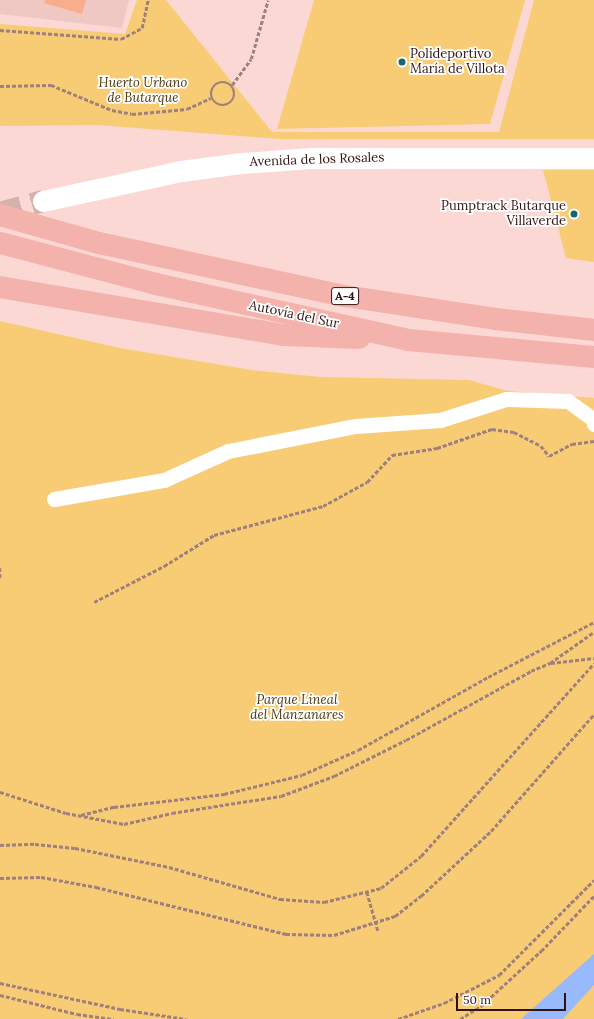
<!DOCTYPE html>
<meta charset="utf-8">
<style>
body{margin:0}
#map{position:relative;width:594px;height:1019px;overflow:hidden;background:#fcd8d4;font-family:Lora,serif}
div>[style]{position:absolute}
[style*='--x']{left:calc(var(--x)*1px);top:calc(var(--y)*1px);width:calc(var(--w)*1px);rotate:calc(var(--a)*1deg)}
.built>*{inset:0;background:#efc8c4}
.green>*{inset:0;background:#f7cc75}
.water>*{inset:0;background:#98b9fb}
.building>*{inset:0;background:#faad8c}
.highway-tunnel>*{height:22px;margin-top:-11px;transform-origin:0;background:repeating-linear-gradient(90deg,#d4b1ad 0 22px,transparent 0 33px)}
.path>*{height:2.5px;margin-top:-1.25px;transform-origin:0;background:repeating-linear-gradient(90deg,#a17f7c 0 4px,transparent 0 6px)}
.path>.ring{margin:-1.25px;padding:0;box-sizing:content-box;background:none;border:2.5px solid #a17f7c;border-radius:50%}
.street>*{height:15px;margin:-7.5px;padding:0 7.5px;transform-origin:7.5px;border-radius:7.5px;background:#fff}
.secondary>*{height:21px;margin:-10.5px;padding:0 10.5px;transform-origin:10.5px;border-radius:10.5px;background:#fff}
.highway>*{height:22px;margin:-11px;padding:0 11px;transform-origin:11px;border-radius:11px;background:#f4b2ad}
.dots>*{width:11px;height:11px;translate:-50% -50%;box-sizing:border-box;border:2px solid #fff;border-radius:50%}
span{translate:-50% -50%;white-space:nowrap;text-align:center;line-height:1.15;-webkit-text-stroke:3.5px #fff;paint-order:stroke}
.shield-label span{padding:1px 3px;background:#fff;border:1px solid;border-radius:3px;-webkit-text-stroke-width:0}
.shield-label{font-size:12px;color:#321311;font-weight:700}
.poi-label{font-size:13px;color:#321311}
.left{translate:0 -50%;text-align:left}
.right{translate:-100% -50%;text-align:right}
.park-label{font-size:13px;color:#4b390e;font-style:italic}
.street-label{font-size:13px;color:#321311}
.scale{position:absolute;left:456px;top:993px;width:110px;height:18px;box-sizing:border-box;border:2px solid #321311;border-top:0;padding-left:5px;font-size:12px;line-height:14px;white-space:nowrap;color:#321311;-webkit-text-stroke:3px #fff;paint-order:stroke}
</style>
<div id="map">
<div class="built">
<i style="clip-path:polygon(0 0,129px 0,122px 28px,0 14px)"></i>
</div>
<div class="green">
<i style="clip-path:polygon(137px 0,166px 0,272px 132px,499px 132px,534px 0,594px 0,594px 139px,280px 139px,98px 125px,0 126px,0 24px,125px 34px)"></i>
<i style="clip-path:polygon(314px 0,525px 0,490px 124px,277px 129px)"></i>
<i style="clip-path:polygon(543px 170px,594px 170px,594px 262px,566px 258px)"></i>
<i style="clip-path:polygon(0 321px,120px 348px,252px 370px,320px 377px,469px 380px,508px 391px,594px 398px,594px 1019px,0 1019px)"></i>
</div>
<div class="water">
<i style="clip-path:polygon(594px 954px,594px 985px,563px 1019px,521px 1019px)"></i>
</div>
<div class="building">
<i style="clip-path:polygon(45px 0,86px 0,82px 14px,44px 3px)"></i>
</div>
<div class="highway-tunnel">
<i style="--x:0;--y:213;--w:45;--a:-15.6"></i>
</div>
<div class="path">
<i style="--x:0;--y:30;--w:121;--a:4.3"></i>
<i style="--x:121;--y:39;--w:24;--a:-28"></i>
<i style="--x:142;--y:28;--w:29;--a:-78"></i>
<i class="ring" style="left:211px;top:82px;width:21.5px;height:21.5px"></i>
<i style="--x:232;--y:85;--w:32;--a:-54"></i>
<i style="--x:251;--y:59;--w:61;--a:-73.9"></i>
<i style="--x:0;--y:86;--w:51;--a:-1.1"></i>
<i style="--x:51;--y:85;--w:66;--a:22.3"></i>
<i style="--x:112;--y:110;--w:20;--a:11"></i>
<i style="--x:132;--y:114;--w:55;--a:-5.2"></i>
<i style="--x:187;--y:109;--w:26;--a:-25"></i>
<i style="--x:0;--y:568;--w:11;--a:90"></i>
<i style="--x:94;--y:602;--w:79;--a:-27.2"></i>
<i style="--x:164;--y:566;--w:59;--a:-31.8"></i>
<i style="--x:214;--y:535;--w:113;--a:-14.9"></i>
<i style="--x:323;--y:506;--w:50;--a:-28.6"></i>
<i style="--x:367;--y:482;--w:37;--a:-47"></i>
<i style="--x:392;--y:455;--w:46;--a:-8.8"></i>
<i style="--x:437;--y:448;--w:58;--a:-19.1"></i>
<i style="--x:492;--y:429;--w:22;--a:8"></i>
<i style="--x:514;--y:432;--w:30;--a:27"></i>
<i style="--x:541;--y:446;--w:13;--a:51"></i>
<i style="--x:549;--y:456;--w:26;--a:-28"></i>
<i style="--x:572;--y:444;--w:22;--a:-8"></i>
<i style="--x:551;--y:663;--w:43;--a:-6.6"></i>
<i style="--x:0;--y:792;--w:69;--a:17.7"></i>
<i style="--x:66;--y:813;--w:59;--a:10.7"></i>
<i style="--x:124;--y:824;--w:49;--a:-12.9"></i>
<i style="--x:172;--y:813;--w:110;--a:-8.9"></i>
<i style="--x:281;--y:796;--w:57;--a:-20.7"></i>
<i style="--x:334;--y:776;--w:80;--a:-26.6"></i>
<i style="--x:406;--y:740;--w:143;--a:-28.9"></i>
<i style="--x:531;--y:671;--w:21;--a:-23"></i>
<i style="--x:550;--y:663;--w:54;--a:-35.2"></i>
<i style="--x:81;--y:815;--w:34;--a:-14"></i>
<i style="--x:114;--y:807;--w:111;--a:-6.7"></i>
<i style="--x:224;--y:794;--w:80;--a:-13.7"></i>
<i style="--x:302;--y:775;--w:61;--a:-24.1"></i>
<i style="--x:358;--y:750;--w:149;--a:-29.3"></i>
<i style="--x:488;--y:677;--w:119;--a:-27.4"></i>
<i style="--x:0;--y:845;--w:35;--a:-2"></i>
<i style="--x:35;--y:844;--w:40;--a:5.7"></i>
<i style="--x:75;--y:848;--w:96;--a:11.4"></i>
<i style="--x:169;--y:867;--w:116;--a:16.1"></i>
<i style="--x:280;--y:899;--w:44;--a:3.9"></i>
<i style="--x:324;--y:902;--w:59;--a:-13.8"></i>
<i style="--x:381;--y:888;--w:51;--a:-38.7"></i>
<i style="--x:421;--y:856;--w:259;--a:-48.1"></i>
<i style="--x:0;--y:878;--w:41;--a:-1.4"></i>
<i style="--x:41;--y:877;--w:56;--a:10.3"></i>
<i style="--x:96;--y:887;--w:196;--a:13.9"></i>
<i style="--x:286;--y:934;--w:48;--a:1.2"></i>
<i style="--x:334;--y:935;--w:64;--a:-17.3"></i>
<i style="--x:395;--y:916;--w:33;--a:-38"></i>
<i style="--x:421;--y:896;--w:96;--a:-42.9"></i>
<i style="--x:491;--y:831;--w:156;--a:-48.6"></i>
<i style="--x:367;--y:892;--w:40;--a:74"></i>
<i style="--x:0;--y:983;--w:123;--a:12.2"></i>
<i style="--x:120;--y:1009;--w:67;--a:8.6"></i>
<i style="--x:0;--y:995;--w:79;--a:13.9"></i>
<i style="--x:77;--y:1014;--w:37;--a:8"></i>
<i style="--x:398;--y:1019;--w:49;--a:-19.2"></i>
<i style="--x:444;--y:1003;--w:62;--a:-27"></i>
<i style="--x:499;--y:975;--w:134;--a:-45"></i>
<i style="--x:460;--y:1019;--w:26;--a:-32"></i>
<i style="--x:482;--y:1005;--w:80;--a:-42.5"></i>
<i style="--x:541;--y:951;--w:76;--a:-46.1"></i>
</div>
<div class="street">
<i style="--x:54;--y:499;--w:112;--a:-9.8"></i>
<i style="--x:164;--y:480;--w:70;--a:-24.4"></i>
<i style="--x:228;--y:451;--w:130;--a:-11.1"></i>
<i style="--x:356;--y:426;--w:84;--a:-4.1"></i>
<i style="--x:440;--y:420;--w:69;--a:-17.7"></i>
<i style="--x:506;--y:399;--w:62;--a:1.8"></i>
<i style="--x:568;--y:401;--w:31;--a:36"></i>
<i style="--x:593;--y:419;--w:5;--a:79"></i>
</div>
<div class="secondary">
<i style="--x:43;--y:201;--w:141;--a:-12.3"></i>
<i style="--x:181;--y:171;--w:62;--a:-7.5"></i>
<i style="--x:242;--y:163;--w:69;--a:-4.1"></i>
<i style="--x:311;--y:158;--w:283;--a:0"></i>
</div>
<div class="highway">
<i style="--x:0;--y:215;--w:103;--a:15.8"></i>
<i style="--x:99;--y:243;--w:252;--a:12.2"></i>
<i style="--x:345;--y:296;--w:152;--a:8.7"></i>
<i style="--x:495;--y:319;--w:100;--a:6.3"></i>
<i style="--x:0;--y:243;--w:161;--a:14.7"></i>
<i style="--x:156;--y:284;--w:258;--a:12.5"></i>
<i style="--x:408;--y:340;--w:187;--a:5.2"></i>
<i style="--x:0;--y:287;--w:288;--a:9.6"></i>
<i style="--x:284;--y:335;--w:75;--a:2.3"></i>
</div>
<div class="dots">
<i style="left:402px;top:62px;background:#18666d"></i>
<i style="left:574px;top:214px;background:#18666d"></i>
</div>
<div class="shield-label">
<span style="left:345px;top:296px">A-4</span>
</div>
<div class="poi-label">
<span class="left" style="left:410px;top:62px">Polideportivo<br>María de Villota</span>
<span class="right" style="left:566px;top:214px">Pumptrack Butarque<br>Villaverde</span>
</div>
<div class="park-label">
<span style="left:143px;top:91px">Huerto Urbano<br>de Butarque</span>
<span style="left:297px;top:708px">Parque Lineal<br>del Manzanares</span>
</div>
<div class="street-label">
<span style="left:317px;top:160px;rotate:-2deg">Avenida de los Rosales</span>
<span style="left:294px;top:315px;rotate:12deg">Autovía del Sur</span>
</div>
<div class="scale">50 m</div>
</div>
